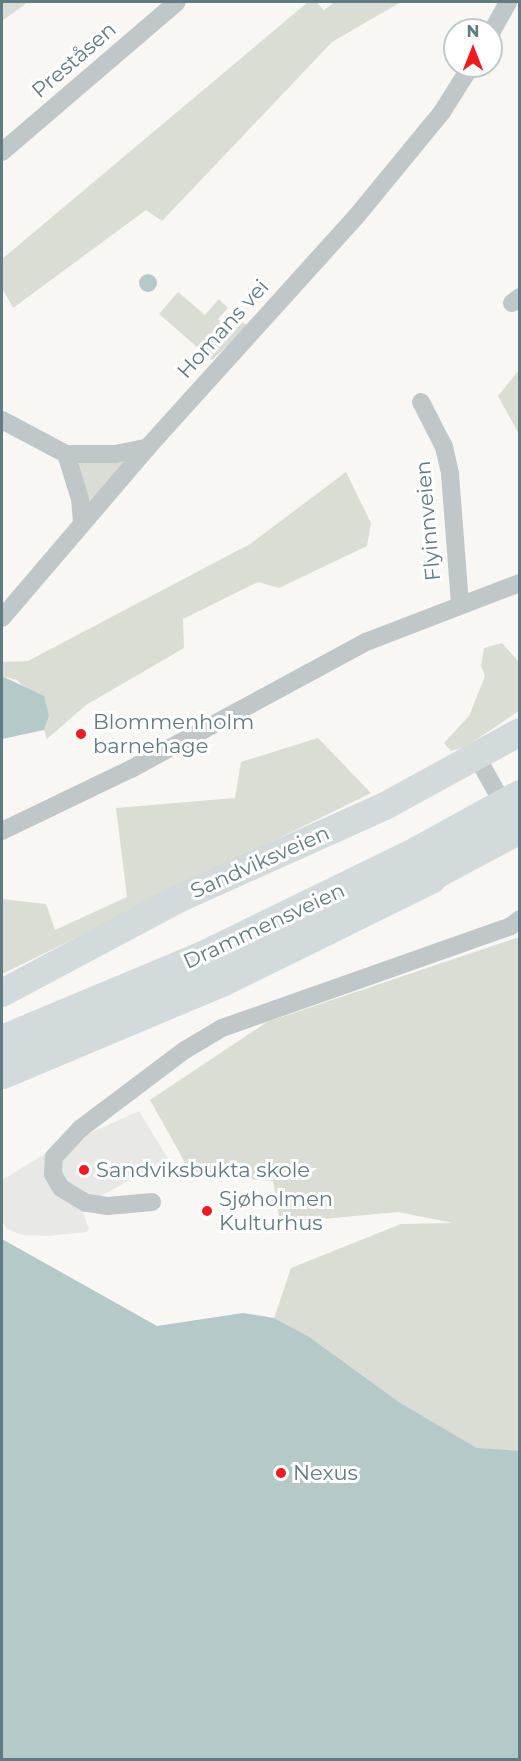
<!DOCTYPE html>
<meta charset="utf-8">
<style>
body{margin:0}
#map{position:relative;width:521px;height:1761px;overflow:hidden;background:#f8f7f4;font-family:Montserrat,sans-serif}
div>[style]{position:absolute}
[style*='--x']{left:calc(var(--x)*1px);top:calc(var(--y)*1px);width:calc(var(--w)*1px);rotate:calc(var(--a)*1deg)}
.built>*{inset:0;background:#e8e8e7}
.green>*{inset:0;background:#d9ddd3}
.water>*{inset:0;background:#b5c9c9}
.round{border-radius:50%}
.minor>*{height:18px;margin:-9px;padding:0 9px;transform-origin:9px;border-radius:9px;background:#c0c7c9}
.primary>*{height:28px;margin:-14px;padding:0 14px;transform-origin:14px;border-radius:14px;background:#d2dadc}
.trunk>*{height:30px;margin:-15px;padding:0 15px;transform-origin:15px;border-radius:15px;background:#d2dadc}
.motorway>*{height:33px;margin:-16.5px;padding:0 16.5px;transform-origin:16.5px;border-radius:16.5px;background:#d2dadc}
.dots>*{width:16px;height:16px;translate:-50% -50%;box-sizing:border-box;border:3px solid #fff;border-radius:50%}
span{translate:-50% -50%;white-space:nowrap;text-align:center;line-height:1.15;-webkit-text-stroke:6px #fff;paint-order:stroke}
.street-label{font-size:21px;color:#607b82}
.poi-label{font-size:21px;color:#607b82}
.left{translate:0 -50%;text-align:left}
.frame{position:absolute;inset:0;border:3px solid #607b82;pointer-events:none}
.north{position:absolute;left:443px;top:18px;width:60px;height:60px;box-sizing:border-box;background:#fff;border:2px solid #bfcacd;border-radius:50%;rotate:0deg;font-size:16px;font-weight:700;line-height:24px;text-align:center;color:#607b82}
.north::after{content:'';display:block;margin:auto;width:21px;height:27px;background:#f11a21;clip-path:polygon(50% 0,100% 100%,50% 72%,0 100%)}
</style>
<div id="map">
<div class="built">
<i style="clip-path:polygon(139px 1111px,168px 1159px,81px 1207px,89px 1229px,87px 1232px,48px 1236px,22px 1235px,7px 1229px,2px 1221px,2px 1180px,48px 1152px)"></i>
</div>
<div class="green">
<i style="clip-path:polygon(2px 2px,28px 2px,2px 21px)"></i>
<i style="clip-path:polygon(308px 2px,316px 2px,324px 10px,335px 2px,401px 2px,332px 42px,162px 221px,146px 210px,13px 308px,2px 288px,2px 259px)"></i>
<i style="clip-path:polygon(178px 292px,205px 315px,219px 299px,228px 308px,218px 319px,231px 332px,241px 321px,248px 326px,212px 360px,159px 314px)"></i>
<i style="clip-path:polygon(519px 370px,519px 434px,498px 396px)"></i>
<i style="clip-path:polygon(134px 459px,87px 510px,77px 463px)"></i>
<i style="clip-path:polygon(346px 472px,371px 523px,367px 546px,279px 588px,258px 582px,183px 619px,184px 648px,86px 705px,47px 739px,44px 730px,49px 716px,17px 680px,2px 676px,2px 662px,28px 661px,250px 544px)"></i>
<i style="clip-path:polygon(502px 643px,519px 662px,519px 711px,465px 747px,451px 751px,444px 743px,469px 716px,485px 676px,481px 666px,484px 648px)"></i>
<i style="clip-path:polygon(318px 738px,371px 793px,2px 974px,2px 899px,46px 904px,55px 930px,127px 897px,116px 808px,235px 798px,241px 762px)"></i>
<i style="clip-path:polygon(519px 937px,519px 1451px,501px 1452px,477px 1448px,399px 1402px,308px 1336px,274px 1318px,291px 1268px,401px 1224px,453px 1223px,398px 1212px,280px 1223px,273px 1181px,192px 1175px,150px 1100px,267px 1022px)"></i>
</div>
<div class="water">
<i class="round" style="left:139px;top:274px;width:18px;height:18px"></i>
<i style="clip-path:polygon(2px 676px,44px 696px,49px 716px,44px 730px,2px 739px)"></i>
<i style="clip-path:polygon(2px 1239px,157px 1326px,243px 1313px,274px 1318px,308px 1336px,399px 1402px,477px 1448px,519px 1451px,519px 1759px,2px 1759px)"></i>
</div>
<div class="minor">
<i style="--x:491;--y:33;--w:35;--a:-61"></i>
<i style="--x:2;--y:152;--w:230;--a:-40.6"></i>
<i style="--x:512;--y:303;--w:10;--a:-37"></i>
<i style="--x:421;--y:402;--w:51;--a:62.9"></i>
<i style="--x:444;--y:447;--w:28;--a:77"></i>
<i style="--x:450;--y:474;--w:130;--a:85.6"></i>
<i style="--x:2;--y:420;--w:72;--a:28"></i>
<i style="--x:66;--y:454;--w:49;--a:0"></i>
<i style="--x:115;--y:454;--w:33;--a:-11"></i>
<i style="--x:66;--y:454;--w:47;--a:72.7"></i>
<i style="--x:80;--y:499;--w:23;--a:85"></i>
<i style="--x:2;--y:618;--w:223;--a:-49.5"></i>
<i style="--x:147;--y:448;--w:310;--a:-47.9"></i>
<i style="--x:355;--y:218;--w:137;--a:-50.6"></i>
<i style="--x:442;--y:112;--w:54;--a:-57.8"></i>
<i style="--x:477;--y:757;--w:62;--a:60.9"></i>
<i style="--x:2;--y:831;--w:143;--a:-25.7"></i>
<i style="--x:131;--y:769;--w:267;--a:-28.4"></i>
<i style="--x:366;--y:642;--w:165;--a:-21"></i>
<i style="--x:152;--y:1202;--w:44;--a:174.8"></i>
<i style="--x:108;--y:1206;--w:22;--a:-172"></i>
<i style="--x:86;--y:1203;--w:29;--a:-149"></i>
<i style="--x:61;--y:1188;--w:16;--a:-120"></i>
<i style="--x:53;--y:1174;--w:17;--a:-87"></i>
<i style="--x:54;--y:1157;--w:38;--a:-47"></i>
<i style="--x:80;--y:1129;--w:131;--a:-37"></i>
<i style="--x:185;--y:1050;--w:43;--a:-30.7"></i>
<i style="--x:222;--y:1028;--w:306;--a:-19.4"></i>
<i style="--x:511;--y:926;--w:11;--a:-38"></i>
</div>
<div class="primary">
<i style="--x:2;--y:993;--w:200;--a:-28.1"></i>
<i style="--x:178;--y:899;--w:227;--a:-24.2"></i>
<i style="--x:385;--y:806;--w:154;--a:-28.7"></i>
</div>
<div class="trunk">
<i style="--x:430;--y:877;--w:102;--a:-28.1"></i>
</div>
<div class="motorway">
<i style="--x:2;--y:1041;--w:218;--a:-22.7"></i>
<i style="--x:203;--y:957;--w:239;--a:-26"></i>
<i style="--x:418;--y:852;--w:116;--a:-28.8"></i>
<i style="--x:2;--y:1072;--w:240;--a:-22.8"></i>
<i style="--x:223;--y:979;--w:231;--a:-26.2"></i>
</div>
<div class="dots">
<i style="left:81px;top:734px;background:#f11a21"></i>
<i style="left:84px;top:1170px;background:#f11a21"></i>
<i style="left:207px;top:1211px;background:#f11a21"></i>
<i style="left:281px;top:1473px;background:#f11a21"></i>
</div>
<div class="street-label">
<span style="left:74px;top:60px;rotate:-41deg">Preståsen</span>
<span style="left:223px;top:329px;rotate:-48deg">Homans vei</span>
<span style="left:428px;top:521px;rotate:-95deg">Flyinnveien</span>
<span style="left:260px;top:862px;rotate:-24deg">Sandviksveien</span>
<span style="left:264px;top:926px;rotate:-25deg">Drammensveien</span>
</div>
<div class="poi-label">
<span class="left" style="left:93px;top:734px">Blommenholm<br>barnehage</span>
<span class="left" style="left:96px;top:1170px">Sandviksbukta skole</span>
<span class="left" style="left:219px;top:1211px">Sjøholmen<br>Kulturhus</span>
<span class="left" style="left:293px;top:1473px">Nexus</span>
</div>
<div class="frame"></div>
<div class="north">N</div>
</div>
